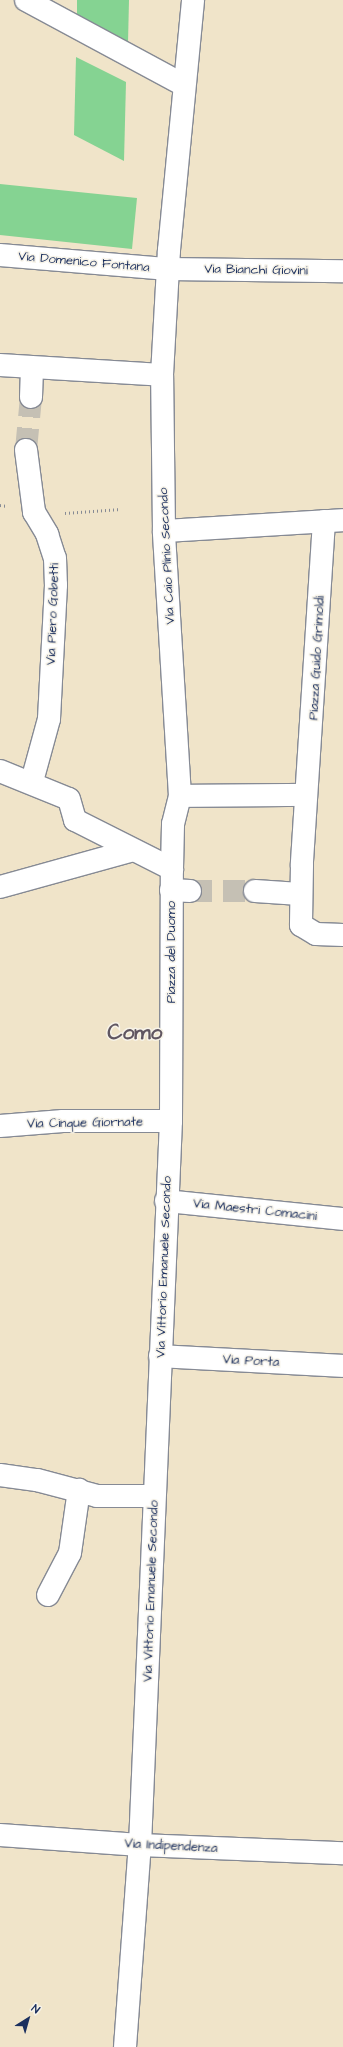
<!DOCTYPE html>
<style>
body{margin:0}
#map{position:relative;width:343px;height:2047px;overflow:hidden;background:#f0e4c9;font-family:"Architects Daughter",sans-serif}
div>[style]{position:absolute}
[style*='--x']{left:calc(var(--x)*1px);top:calc(var(--y)*1px);width:calc(var(--w)*1px);rotate:calc(var(--a)*1deg)}
.green>*{inset:0;background:#85d392}
.minor-tunnel>*{height:22px;margin-top:-11px;transform-origin:0;background:repeating-linear-gradient(90deg,#c5c0b4 0 22px,transparent 0 33px)}
.path>*{height:2.5px;margin-top:-1.25px;transform-origin:0;background:repeating-linear-gradient(90deg,#868a94 0 1px,transparent 0 4px)}
.roads{filter:drop-shadow(1px 0 #868a94) drop-shadow(-1px 0 #868a94) drop-shadow(0 1px #868a94) drop-shadow(0 -1px #868a94)}
.minor>*{height:22px;margin:-11px;padding:0 11px;transform-origin:11px;border-radius:11px;background:#fff}
span{translate:-50% -50%;white-space:nowrap;text-align:center;line-height:1.15;-webkit-text-stroke:3px #f7f3e8;paint-order:stroke}
.street-label{font-size:13px;color:#1b2f5e}
.town-label{font-size:21px;color:#605661;font-weight:700}
.north{position:absolute;left:8px;top:1999px;width:40px;height:40px;-webkit-text-stroke:3px #f7f3e8;paint-order:stroke;rotate:37deg;font-size:11px;font-weight:700;line-height:16px;text-align:center;color:#1b2f5e}
.north::after{content:'';display:block;margin:auto;width:14px;height:18px;background:#1b2f5e;clip-path:polygon(50% 0,100% 100%,50% 72%,0 100%)}
</style>
<div id="map">
<div class="green">
<i style="clip-path:polygon(77px 0,129px 0,128px 43px,77px 17px)"></i>
<i style="clip-path:polygon(76px 57px,126px 82px,124px 161px,74px 135px)"></i>
<i style="clip-path:polygon(0 184px,137px 198px,132px 249px,0 235px)"></i>
</div>
<div class="minor-tunnel">
<i style="--x:26;--y:450;--w:53;--a:-84.6"></i>
<i style="--x:190;--y:891;--w:65;--a:0"></i>
</div>
<div class="path">
<i style="--x:0;--y:505;--w:7;--a:8"></i>
<i style="--x:65;--y:513;--w:56;--a:-4.1"></i>
</div>
<div class="roads">
<div class="minor">
<i style="--x:26;--y:0;--w:179;--a:28.3"></i>
<i style="--x:0;--y:255;--w:169;--a:4.8"></i>
<i style="--x:168;--y:269;--w:175;--a:0.7"></i>
<i style="--x:0;--y:365;--w:162;--a:3.5"></i>
<i style="--x:31;--y:397;--w:29;--a:-88"></i>
<i style="--x:26;--y:450;--w:63;--a:82.6"></i>
<i style="--x:34;--y:512;--w:26;--a:59"></i>
<i style="--x:47;--y:534;--w:25;--a:72"></i>
<i style="--x:55;--y:558;--w:27;--a:88"></i>
<i style="--x:56;--y:585;--w:134;--a:93"></i>
<i style="--x:49;--y:719;--w:64;--a:105.3"></i>
<i style="--x:324;--y:521;--w:345;--a:93.7"></i>
<i style="--x:302;--y:865;--w:60;--a:91"></i>
<i style="--x:301;--y:925;--w:17;--a:31"></i>
<i style="--x:316;--y:934;--w:27;--a:2"></i>
<i style="--x:164;--y:531;--w:179;--a:-3.5"></i>
<i style="--x:0;--y:771;--w:74;--a:22.1"></i>
<i style="--x:69;--y:799;--w:22;--a:74"></i>
<i style="--x:75;--y:820;--w:109;--a:26.8"></i>
<i style="--x:180;--y:796;--w:126;--a:-0.5"></i>
<i style="--x:0;--y:887;--w:138;--a:-15.5"></i>
<i style="--x:171;--y:890;--w:19;--a:3"></i>
<i style="--x:255;--y:891;--w:45;--a:3.8"></i>
<i style="--x:0;--y:1126;--w:63;--a:-4.5"></i>
<i style="--x:63;--y:1121;--w:108;--a:0"></i>
<i style="--x:166;--y:1201;--w:178;--a:5.8"></i>
<i style="--x:160;--y:1356;--w:183;--a:3.1"></i>
<i style="--x:0;--y:1475;--w:37;--a:8"></i>
<i style="--x:37;--y:1480;--w:62;--a:14.9"></i>
<i style="--x:97;--y:1496;--w:57;--a:0"></i>
<i style="--x:48;--y:1595;--w:47;--a:-62.4"></i>
<i style="--x:70;--y:1553;--w:64;--a:-81.9"></i>
<i style="--x:0;--y:1835;--w:140;--a:4.1"></i>
<i style="--x:140;--y:1845;--w:203;--a:2.3"></i>
<i style="--x:125;--y:2047;--w:203;--a:-85.8"></i>
<i style="--x:140;--y:1845;--w:725;--a:-87.55"></i>
<i style="--x:171;--y:1121;--w:252;--a:-89.8"></i>
<i style="--x:172;--y:869;--w:45;--a:-88.7"></i>
<i style="--x:173;--y:824;--w:29;--a:-76"></i>
<i style="--x:180;--y:796;--w:265;--a:-93.5"></i>
<i style="--x:164;--y:531;--w:156;--a:-90.7"></i>
<i style="--x:162;--y:375;--w:125;--a:-86.8"></i>
<i style="--x:169;--y:250;--w:251;--a:-84.5"></i>
</div>
</div>
<div class="street-label">
<span style="left:84px;top:262px;rotate:5deg">Via Domenico Fontana</span>
<span style="left:256px;top:270px;rotate:1deg">Via Bianchi Giovini</span>
<span style="left:167px;top:556px;rotate:-93deg">Via Caio Plinio Secondo</span>
<span style="left:53px;top:614px;rotate:-88deg">Via Piero Gobetti</span>
<span style="left:317px;top:658px;rotate:-87deg">Piazza Guido Grimoldi</span>
<span style="left:171px;top:952px;rotate:-90deg">Piazza del Duomo</span>
<span style="left:85px;top:1123px;rotate:-1deg">Via Cinque Giornate</span>
<span style="left:255px;top:1210px;rotate:6deg">Via Maestri Comacini</span>
<span style="left:164px;top:1267px;rotate:-88deg">Via Vittorio Emanuele Secondo</span>
<span style="left:251px;top:1361px;rotate:3deg">Via Porta</span>
<span style="left:151px;top:1591px;rotate:-88deg">Via Vittorio Emanuele Secondo</span>
<span style="left:171px;top:1846px;rotate:3deg">Via Indipendenza</span>
</div>
<div class="town-label">
<span style="left:135px;top:1033px">Como</span>
</div>
<div class="north">N</div>
</div>
